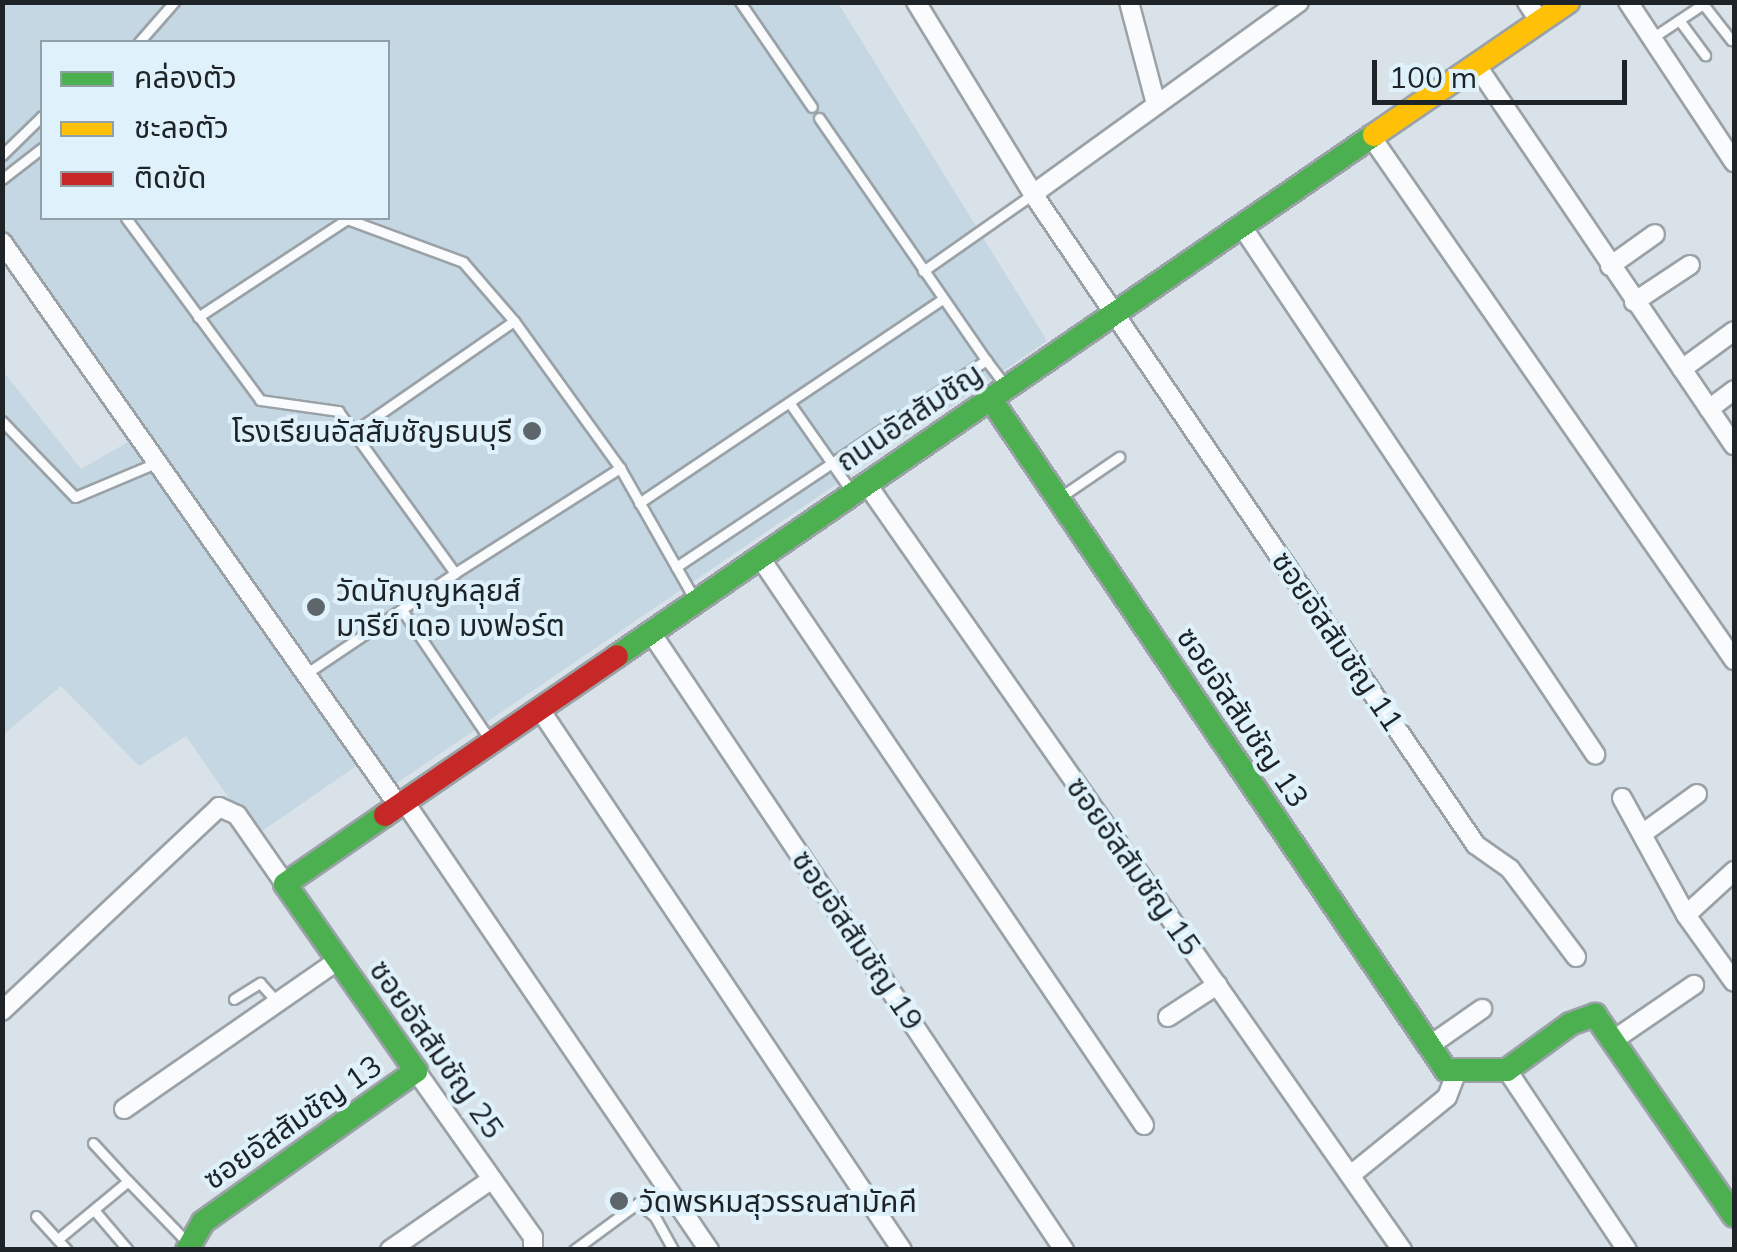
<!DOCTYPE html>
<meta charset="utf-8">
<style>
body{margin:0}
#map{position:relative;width:1737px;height:1252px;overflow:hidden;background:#d8e2e8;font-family:Mulish,"Noto Sans Thai",sans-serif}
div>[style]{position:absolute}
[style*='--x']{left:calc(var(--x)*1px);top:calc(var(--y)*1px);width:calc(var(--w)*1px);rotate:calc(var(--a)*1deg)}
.built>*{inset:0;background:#c5d7e2}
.roads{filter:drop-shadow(2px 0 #9aa2a7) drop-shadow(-2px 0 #9aa2a7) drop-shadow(0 2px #9aa2a7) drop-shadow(0 -2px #9aa2a7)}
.lane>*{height:9px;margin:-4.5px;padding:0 4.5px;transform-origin:4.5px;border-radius:4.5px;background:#f9fbfc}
.street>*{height:18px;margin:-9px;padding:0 9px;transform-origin:9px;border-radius:9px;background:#f9fbfc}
.fast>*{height:22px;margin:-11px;padding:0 11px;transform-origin:11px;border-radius:11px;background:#4caf50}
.slow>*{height:22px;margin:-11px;padding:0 11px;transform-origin:11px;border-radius:11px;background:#ffc107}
.jam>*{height:22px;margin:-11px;padding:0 11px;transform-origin:11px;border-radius:11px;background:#c62828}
.dots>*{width:28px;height:28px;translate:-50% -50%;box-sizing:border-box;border:5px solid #dff2fc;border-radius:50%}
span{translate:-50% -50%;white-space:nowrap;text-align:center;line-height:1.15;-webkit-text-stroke:8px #dff2fc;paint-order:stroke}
.street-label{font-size:30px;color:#1d2327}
.poi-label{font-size:30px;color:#1d2327}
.right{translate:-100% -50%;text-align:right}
.left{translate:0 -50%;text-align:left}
.frame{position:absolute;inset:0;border:5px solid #1d2327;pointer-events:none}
.legend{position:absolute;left:40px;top:40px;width:350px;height:180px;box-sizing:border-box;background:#dff2fc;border:2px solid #919fa7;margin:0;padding:12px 18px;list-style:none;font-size:30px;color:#1d2327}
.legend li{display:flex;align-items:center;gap:20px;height:50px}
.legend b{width:50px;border:2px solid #919fa7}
.scale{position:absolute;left:1372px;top:60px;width:255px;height:45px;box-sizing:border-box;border:5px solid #1d2327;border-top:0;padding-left:12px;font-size:30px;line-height:35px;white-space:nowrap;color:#1d2327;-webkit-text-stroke:8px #dff2fc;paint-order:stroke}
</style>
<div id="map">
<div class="built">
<i style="clip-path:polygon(evenodd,2px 3px,838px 3px,1047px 341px,397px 783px,36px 270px,3px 232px,2px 3px,42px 42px,388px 42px,388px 218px,42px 218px,42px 42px)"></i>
<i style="clip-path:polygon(2px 370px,81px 469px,130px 441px,359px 764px,255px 836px,186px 736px,139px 766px,61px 686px,3px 735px)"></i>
</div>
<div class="roads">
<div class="lane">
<i style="--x:740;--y:2;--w:127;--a:55.6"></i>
<i style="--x:1679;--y:20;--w:44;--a:53.4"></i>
<i style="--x:1652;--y:38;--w:61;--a:-33.7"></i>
<i style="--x:1703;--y:4;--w:46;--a:52.1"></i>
<i style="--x:139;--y:42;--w:53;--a:-48.8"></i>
<i style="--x:2;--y:155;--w:56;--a:-44.3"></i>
<i style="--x:2;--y:179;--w:51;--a:-37.8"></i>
<i style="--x:126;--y:218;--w:226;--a:53.6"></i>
<i style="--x:260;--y:400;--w:79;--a:8"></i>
<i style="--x:338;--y:411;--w:200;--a:54.2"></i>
<i style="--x:455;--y:573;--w:196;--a:-32.5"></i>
<i style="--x:620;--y:468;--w:150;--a:60.4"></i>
<i style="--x:923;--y:271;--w:134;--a:-35"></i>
<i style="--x:198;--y:317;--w:178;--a:-33.3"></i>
<i style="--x:347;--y:219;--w:124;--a:20.3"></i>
<i style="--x:463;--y:262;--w:78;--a:49.2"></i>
<i style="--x:514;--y:321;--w:181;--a:54.2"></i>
<i style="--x:986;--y:360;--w:31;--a:53"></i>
<i style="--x:791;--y:405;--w:106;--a:55"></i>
<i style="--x:2;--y:421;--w:105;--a:46.2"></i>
<i style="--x:75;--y:497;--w:88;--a:-22.8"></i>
<i style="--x:355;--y:431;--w:193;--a:-34.7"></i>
<i style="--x:1059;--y:498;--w:73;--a:-34.3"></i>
<i style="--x:639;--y:503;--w:366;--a:-33.9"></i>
<i style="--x:676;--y:567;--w:373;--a:-33.7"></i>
<i style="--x:986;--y:360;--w:294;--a:-124.6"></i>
<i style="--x:402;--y:610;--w:157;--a:55.9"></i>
<i style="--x:307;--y:673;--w:179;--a:-34"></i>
<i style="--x:234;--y:999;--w:31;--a:-32"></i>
<i style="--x:260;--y:983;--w:25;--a:48"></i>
<i style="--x:93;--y:1143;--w:52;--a:47.4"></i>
<i style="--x:94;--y:1210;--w:52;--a:49.6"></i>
<i style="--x:36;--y:1216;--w:46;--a:47.6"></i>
<i style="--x:58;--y:1239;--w:91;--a:-39.6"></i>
<i style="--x:128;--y:1181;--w:86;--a:45.9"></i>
<i style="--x:574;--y:1250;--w:79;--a:-36.3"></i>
<i style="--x:638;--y:1203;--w:22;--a:39"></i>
<i style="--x:655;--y:1217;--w:38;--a:61"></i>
</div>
<div class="street">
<i style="--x:916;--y:2;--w:225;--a:58.6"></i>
<i style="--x:1033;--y:194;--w:787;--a:55.77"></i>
<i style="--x:1476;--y:845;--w:42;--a:35.2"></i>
<i style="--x:1510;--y:869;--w:110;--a:53.1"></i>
<i style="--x:1129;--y:2;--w:106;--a:75.2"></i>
<i style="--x:1527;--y:2;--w:24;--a:57"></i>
<i style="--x:1628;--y:2;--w:192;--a:56.5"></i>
<i style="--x:1477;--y:66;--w:458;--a:55.9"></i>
<i style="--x:1370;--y:135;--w:639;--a:55.27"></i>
<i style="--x:1033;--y:194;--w:328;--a:-35.8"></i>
<i style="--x:1241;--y:225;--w:637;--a:56.21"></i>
<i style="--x:2;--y:242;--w:688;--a:54.88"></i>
<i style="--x:1610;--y:266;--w:55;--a:-35.4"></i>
<i style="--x:1634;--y:302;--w:67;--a:-33.5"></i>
<i style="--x:1682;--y:369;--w:64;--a:-36.2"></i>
<i style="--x:1709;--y:409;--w:31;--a:-37"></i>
<i style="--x:866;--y:483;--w:936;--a:55.05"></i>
<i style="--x:759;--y:556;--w:687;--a:55.92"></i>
<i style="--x:650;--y:631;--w:745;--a:56.22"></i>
<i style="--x:539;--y:708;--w:652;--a:56.19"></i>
<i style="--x:1622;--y:798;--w:133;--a:61.3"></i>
<i style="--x:1686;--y:915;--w:82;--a:54.4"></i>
<i style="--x:404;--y:801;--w:543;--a:55.81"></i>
<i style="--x:1642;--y:834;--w:68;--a:-36"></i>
<i style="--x:1686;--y:915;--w:65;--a:-42.5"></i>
<i style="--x:2;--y:1011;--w:298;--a:-43.2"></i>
<i style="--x:219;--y:807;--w:20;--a:24"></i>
<i style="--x:237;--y:815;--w:84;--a:55.2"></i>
<i style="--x:1168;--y:1017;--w:59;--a:-33.1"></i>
<i style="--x:1615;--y:1039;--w:96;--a:-34.4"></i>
<i style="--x:1429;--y:1046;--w:65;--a:-34.9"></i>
<i style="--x:1507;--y:1070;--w:216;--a:56.3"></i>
<i style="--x:416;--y:1071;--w:203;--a:54.8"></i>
<i style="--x:533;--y:1237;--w:13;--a:90"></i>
<i style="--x:124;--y:1109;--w:261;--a:-34.8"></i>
<i style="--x:1352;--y:1174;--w:122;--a:-39"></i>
<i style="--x:1447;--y:1097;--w:26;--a:-69"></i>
<i style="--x:390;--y:1250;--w:124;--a:-34.8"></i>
</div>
<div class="fast">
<i style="--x:990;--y:398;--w:812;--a:55.84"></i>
<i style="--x:1446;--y:1070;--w:61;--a:0"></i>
<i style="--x:1507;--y:1070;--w:78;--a:-36.1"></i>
<i style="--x:1570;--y:1024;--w:27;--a:-20"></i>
<i style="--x:1595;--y:1015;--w:244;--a:55.3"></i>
<i style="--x:617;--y:656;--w:919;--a:-34.54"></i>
<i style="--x:187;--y:1250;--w:32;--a:-60"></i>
<i style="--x:203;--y:1222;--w:261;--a:-35.3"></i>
<i style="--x:416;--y:1071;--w:228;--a:-125"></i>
<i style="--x:285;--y:884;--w:121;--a:-34.6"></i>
</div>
<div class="slow">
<i style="--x:1374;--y:135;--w:235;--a:-34.4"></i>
</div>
<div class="jam">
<i style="--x:385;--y:815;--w:281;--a:-34.4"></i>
</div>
</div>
<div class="dots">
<i style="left:532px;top:431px;background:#5e666b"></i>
<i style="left:316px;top:607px;background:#5e666b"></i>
<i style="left:619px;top:1201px;background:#5e666b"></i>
</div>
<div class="street-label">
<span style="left:909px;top:417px;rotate:-34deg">ถนนอัสสัมชัญ</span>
<span style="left:1338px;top:641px;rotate:56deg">ซอยอัสสัมชัญ 11</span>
<span style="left:1243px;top:717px;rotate:56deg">ซอยอัสสัมชัญ 13</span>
<span style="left:1134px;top:866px;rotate:55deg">ซอยอัสสัมชัญ 15</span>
<span style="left:858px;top:940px;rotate:56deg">ซอยอัสสัมชัญ 19</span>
<span style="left:437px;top:1049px;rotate:55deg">ซอยอัสสัมชัญ 25</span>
<span style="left:292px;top:1122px;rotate:-35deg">ซอยอัสสัมชัญ 13</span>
</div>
<div class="poi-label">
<span class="right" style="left:512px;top:431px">โรงเรียนอัสสัมชัญธนบุรี</span>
<span class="left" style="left:336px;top:607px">วัดนักบุญหลุยส์<br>มารีย์ เดอ มงฟอร์ต</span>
<span class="left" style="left:639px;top:1201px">วัดพรหมสุวรรณสามัคคี</span>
</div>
<div class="frame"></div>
<ul class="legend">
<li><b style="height:12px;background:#4caf50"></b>คล่องตัว</li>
<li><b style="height:12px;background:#ffc107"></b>ชะลอตัว</li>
<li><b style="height:12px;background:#c62828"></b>ติดขัด</li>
</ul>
<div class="scale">100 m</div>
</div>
